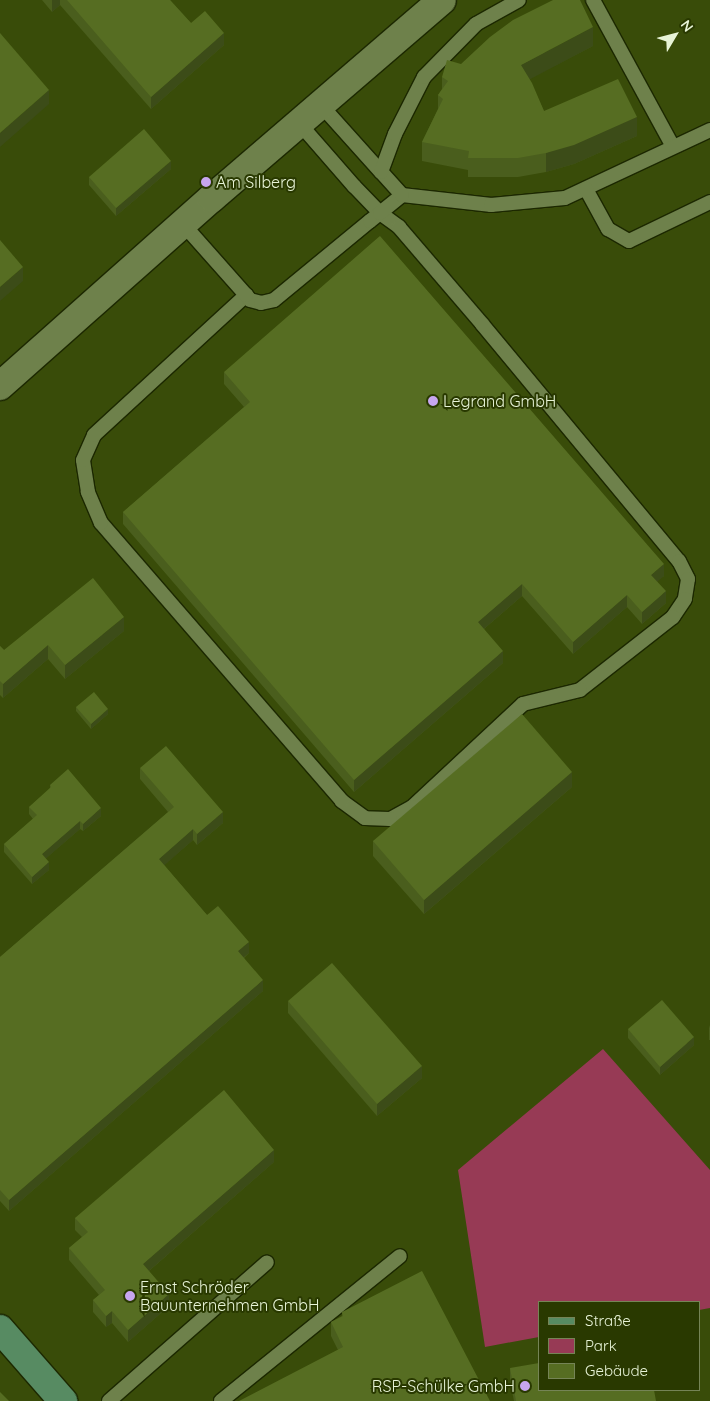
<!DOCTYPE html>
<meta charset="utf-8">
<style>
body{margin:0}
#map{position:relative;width:710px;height:1401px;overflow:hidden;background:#33430b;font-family:Quicksand,sans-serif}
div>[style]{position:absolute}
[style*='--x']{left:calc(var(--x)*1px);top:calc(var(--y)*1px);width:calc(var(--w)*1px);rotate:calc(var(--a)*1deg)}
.built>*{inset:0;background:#394c09}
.green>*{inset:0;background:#973a55}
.roads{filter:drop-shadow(1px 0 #1c2800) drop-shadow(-1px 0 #1c2800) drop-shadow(0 1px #1c2800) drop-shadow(0 -1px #1c2800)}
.lane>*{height:14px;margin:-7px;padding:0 7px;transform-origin:7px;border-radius:7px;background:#6e814b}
.street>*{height:28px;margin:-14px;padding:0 14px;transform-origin:14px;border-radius:14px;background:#6e814b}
.secondary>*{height:28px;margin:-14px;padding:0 14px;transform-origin:14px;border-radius:14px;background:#578b62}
.wall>*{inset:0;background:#4a5e1d}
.shaded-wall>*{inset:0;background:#3c4c18}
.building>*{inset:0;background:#566d22}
.dots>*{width:14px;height:14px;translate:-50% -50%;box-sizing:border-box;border:2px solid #293900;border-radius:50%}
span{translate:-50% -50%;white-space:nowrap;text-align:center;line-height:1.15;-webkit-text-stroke:4px #293900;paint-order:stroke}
.poi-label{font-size:16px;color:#e8f4d7}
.left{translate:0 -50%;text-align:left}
.right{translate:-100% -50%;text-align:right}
.legend{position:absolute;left:538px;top:1301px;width:162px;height:90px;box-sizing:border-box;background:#293900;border:1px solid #758456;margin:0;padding:6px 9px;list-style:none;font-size:15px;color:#e8f4d7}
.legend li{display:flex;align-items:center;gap:10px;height:25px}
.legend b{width:25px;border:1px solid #758456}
.north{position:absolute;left:650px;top:10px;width:50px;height:50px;-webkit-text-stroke:4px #293900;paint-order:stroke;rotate:53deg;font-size:14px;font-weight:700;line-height:20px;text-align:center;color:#e8f4d7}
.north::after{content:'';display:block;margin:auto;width:18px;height:22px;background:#e8f4d7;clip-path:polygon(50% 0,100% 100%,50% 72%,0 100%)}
</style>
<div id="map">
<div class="built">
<i style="clip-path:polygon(evenodd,0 0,710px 0,710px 1401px,0 1401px,0 0,539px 1302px,699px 1302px,699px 1390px,539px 1390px,539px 1302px)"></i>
</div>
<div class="green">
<i style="clip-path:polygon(603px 1049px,710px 1170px,710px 1308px,699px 1310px,699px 1302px,539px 1302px,539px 1337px,485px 1347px,458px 1170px)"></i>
</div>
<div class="roads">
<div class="lane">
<i style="--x:593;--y:0;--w:167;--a:61.4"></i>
<i style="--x:320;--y:104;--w:91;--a:48.1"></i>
<i style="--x:299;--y:123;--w:84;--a:48.9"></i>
<i style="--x:354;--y:186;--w:37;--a:46"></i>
<i style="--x:380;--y:213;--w:24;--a:36"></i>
<i style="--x:399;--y:227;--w:128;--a:49.4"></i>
<i style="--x:482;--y:324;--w:308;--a:50.3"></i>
<i style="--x:679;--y:561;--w:20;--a:63"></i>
<i style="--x:688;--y:579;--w:20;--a:99"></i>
<i style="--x:685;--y:599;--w:22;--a:124"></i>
<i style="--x:673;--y:617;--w:118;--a:141.9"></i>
<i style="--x:580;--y:690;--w:59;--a:166.2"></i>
<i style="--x:523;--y:704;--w:151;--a:137.1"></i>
<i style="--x:412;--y:807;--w:25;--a:151"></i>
<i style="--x:390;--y:819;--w:25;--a:-178"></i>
<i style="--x:365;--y:818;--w:29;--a:-144"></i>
<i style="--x:342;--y:801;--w:368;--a:-130.9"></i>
<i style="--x:101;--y:523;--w:34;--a:-113"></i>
<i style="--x:88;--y:492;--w:32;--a:-99"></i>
<i style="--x:83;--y:460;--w:27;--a:-66"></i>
<i style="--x:94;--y:435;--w:207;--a:-42.6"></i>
<i style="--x:246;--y:295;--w:6;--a:51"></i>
<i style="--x:250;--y:300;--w:11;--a:15"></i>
<i style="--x:261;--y:303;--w:13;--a:-13"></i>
<i style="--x:274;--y:300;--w:124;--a:-39.5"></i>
<i style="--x:370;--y:221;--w:13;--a:-39"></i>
<i style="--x:380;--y:213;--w:28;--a:-39"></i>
<i style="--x:402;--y:195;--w:90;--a:6.4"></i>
<i style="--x:491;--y:205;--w:74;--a:-5.4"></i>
<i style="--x:565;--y:198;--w:160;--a:-25.1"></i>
<i style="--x:586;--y:189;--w:46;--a:61.2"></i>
<i style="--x:608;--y:229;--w:24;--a:30"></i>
<i style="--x:629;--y:241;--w:90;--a:-25.7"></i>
<i style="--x:402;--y:195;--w:31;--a:-132"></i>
<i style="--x:381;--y:172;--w:40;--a:-69.8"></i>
<i style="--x:395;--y:134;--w:64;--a:-63"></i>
<i style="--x:424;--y:77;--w:74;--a:-45.5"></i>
<i style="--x:476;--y:24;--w:49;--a:-29.2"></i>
<i style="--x:183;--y:224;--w:95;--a:48.4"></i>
<i style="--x:109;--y:1401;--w:210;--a:-41.3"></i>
<i style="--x:221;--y:1401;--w:230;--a:-39"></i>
</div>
<div class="street">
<i style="--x:0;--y:386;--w:283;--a:-41.6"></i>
<i style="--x:212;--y:198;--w:303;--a:-40.7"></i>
</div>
<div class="secondary">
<i style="--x:0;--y:1329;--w:96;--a:48.8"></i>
</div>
</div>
<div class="wall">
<i style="clip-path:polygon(42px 0,170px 0,191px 23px,224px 45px,151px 109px,60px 5px,52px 12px)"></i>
<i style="clip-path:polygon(593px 46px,529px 79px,544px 111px,637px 136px,574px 164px,546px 172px,518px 177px,468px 177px,468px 170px,422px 161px,422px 142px,438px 109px,438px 95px,442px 89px,442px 77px,461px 64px)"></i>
<i style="clip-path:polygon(171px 169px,116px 216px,89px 185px,89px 177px)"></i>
<i style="clip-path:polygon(224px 372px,664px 576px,657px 581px,666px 603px,642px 624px,627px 607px,573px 654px,522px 596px,484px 629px,503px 663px,354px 792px,123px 524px,123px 512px,244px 407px,224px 384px)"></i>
<i style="clip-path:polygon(124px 631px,65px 679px,48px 659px,3px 698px,0 695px,0 646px,4px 650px)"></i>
<i style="clip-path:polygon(76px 707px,108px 714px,91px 729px,76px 711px)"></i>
<i style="clip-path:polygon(140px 768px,223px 823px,197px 845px,193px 840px,164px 865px,207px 915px,249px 953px,244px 958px,263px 991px,9px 1211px,0 1201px,0 957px,168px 812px,140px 779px)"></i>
<i style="clip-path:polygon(50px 785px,101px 816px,83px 831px,80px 829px,45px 859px,49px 870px,32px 884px,4px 852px,4px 844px,33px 819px,29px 814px,29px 807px,50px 789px)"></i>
<i style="clip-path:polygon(572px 787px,424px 914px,373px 856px,373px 841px)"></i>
<i style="clip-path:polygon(288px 1001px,422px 1078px,377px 1116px,288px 1013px)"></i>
<i style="clip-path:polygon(710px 1025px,710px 1040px,709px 1040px,709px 1028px)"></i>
<i style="clip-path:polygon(628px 1029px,694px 1045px,660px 1075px,628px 1038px)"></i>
<i style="clip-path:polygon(274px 1162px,149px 1271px,169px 1306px,128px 1342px,112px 1323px,106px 1327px,93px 1312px,93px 1300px,99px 1295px,69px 1260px,69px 1248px,82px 1237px,75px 1230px,75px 1218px)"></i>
<i style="clip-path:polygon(342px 1312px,490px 1401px,338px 1350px,331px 1336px,331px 1322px,342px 1316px)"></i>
<i style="clip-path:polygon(510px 1368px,656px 1401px,514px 1401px,510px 1382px)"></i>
</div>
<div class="shaded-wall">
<i style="clip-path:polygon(52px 0,60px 0,60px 5px,52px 12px)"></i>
<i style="clip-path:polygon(593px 27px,593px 46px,521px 84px,521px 65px)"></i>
<i style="clip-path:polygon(224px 33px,224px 45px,151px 109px,151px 97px)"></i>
<i style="clip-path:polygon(49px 90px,49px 104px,0 147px,0 133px)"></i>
<i style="clip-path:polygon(637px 117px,637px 136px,574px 164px,546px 172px,546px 153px)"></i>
<i style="clip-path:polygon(171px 161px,171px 169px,116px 216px,116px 208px)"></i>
<i style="clip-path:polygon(23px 267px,23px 281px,0 301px,0 287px)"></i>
<i style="clip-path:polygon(664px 564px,664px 576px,651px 587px,651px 575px)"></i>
<i style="clip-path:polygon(522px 584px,522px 596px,478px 634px,478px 622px)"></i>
<i style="clip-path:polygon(666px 591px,666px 603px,642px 624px,642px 612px)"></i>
<i style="clip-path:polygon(627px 595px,627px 607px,573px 654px,573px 642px)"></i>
<i style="clip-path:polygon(124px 617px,124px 631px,65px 679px,65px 665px)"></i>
<i style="clip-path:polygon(48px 645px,48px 659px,3px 698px,3px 684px)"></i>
<i style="clip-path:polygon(503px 651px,503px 663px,354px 792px,354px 780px)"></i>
<i style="clip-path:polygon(108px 709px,108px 714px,91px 729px,91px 724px)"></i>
<i style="clip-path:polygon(572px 772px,572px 787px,424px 914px,424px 900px)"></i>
<i style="clip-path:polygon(101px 808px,101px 816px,83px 831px,83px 824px)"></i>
<i style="clip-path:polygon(223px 812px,223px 823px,197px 845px,197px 834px)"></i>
<i style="clip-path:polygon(80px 821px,80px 829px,42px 862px,42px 854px)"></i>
<i style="clip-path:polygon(193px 829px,193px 840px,159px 870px,159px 859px)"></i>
<i style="clip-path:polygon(49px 862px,49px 870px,32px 884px,32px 877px)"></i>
<i style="clip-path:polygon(249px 942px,249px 953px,238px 962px,238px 951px)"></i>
<i style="clip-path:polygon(263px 980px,263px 991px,9px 1211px,9px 1200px)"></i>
<i style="clip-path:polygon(694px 1037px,694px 1045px,660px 1075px,660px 1067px)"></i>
<i style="clip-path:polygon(422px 1066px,422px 1078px,377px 1116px,377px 1104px)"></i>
<i style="clip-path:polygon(274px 1150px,274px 1162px,143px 1276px,143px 1264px)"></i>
<i style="clip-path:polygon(169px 1294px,169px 1306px,128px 1342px,128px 1330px)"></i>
<i style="clip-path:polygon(112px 1311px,112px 1323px,106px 1327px,106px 1316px)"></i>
</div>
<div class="building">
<i style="clip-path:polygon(67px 0,170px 0,191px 23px,205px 11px,224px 33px,151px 97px)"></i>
<i style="clip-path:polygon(553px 0,580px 0,593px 27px,521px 65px,532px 83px,544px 111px,618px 79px,637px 117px,574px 145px,546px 153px,518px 158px,468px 158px,469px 151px,422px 142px,443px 99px,438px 95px,448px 81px,442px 77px,447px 60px,461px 64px,490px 37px,513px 20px)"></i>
<i style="clip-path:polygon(0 33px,49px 90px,0 133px)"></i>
<i style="clip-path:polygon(144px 129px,171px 161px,116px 208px,89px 177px)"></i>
<i style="clip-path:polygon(380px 236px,664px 564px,651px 575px,666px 591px,642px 612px,627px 595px,573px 642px,522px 584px,478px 622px,503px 651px,354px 780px,123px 512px,250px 402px,224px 372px)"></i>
<i style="clip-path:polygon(0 240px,23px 267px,0 287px)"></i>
<i style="clip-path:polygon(93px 578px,124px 617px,65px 665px,48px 645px,3px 684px,0 681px,0 646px,4px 650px)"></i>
<i style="clip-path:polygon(94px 692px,108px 709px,91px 724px,76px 707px)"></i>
<i style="clip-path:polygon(522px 714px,572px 772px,424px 900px,373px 841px)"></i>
<i style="clip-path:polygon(166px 746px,223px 812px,197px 834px,193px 829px,159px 859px,207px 915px,218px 906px,249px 942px,238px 951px,263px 980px,9px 1200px,0 1190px,0 957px,174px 807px,140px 768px)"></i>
<i style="clip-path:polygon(68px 769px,101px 808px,83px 824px,80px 821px,42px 854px,49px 862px,32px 877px,4px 844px,37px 815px,29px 807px,51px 787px,50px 785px)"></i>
<i style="clip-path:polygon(332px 963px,422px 1066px,377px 1104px,288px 1001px)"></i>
<i style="clip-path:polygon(662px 1000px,694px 1037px,660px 1067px,628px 1029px)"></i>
<i style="clip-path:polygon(224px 1090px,274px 1150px,143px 1264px,169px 1294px,128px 1330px,112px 1311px,106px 1316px,93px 1300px,105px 1290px,69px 1248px,88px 1232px,75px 1218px)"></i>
<i style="clip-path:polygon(422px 1271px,490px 1401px,239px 1401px,343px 1347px,331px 1322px,343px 1316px,342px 1312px)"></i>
<i style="clip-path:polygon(539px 1363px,539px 1390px,654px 1390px,656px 1401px,516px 1401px,510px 1368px)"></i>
<i style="clip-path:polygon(0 1392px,9px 1401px,0 1401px)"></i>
</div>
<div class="dots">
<i style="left:206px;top:182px;background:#c7a6ef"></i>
<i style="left:433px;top:401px;background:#c7a6ef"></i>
<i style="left:130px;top:1296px;background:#c7a6ef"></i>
<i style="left:525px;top:1386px;background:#c7a6ef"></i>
</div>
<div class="poi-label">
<span class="left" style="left:216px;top:182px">Am Silberg</span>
<span class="left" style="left:443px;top:401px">Legrand GmbH</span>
<span class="left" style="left:140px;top:1296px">Ernst Schröder<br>Bauunternehmen GmbH</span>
<span class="right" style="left:515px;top:1386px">RSP-Schülke GmbH</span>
</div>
<ul class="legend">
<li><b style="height:6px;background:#578b62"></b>Straße</li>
<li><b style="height:14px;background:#973a55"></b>Park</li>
<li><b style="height:14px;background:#566d22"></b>Gebäude</li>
</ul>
<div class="north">N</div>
</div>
